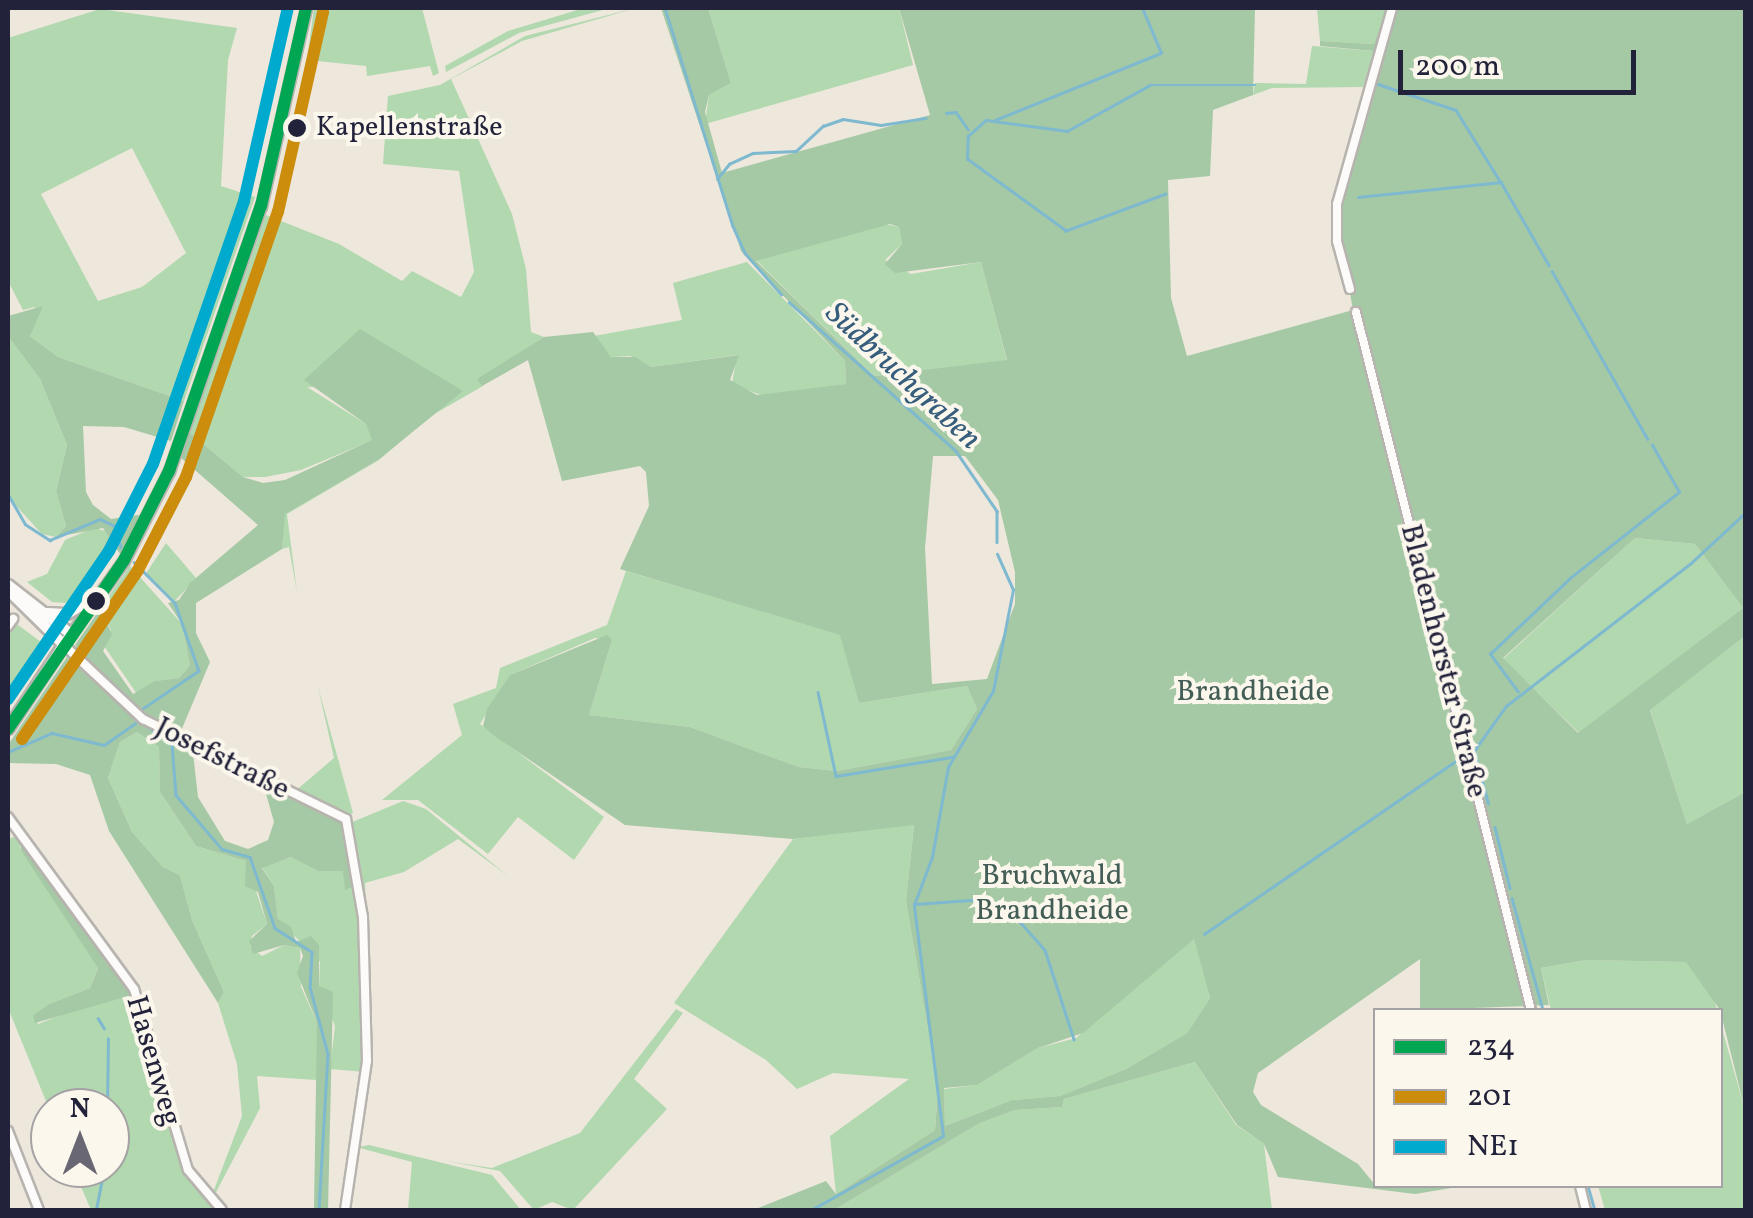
<!DOCTYPE html>
<meta charset="utf-8">
<style>
body{margin:0}
#map{position:relative;width:1753px;height:1218px;overflow:hidden;background:#ede7dc;font-family:Vollkorn,serif}
div>[style]{position:absolute}
[style*='--x']{left:calc(var(--x)*1px);top:calc(var(--y)*1px);width:calc(var(--w)*1px);rotate:calc(var(--a)*1deg)}
.green>*{inset:0;background:#b1d8af}
.forest>*{inset:0;background:#a4c9a4}
.stream>*{height:2.5px;margin:-1.25px;padding:0 1.25px;transform-origin:1.25px;border-radius:1.25px;background:#7eb9d0}
.roads{filter:drop-shadow(2px 0 #b7b3ae) drop-shadow(-2px 0 #b7b3ae) drop-shadow(0 2px #b7b3ae) drop-shadow(0 -2px #b7b3ae)}
.minor>*{height:8px;margin:-4px;padding:0 4px;transform-origin:4px;border-radius:4px;background:#fcfbfa}
.tertiary>*{height:9px;margin:-4.5px;padding:0 4.5px;transform-origin:4.5px;border-radius:4.5px;background:#fcfbfa}
.secondary>*{height:10px;margin:-5px;padding:0 5px;transform-origin:5px;border-radius:5px;background:#fcfbfa}
.bus-1>*{height:12px;margin:-6px;padding:0 6px;transform-origin:6px;border-radius:6px;background:#00a651}
.bus-2>*{height:12px;margin:-6px;padding:0 6px;transform-origin:6px;border-radius:6px;background:#cc8c0c}
.bus-3>*{height:12px;margin:-6px;padding:0 6px;transform-origin:6px;border-radius:6px;background:#00a9ce}
.dots>*{width:28px;height:28px;translate:-50% -50%;box-sizing:border-box;border:5px solid #fbf7ec;border-radius:50%}
span{translate:-50% -50%;white-space:nowrap;text-align:center;line-height:1.15;-webkit-text-stroke:8px #fbf7ec;paint-order:stroke}
.bus-label{font-size:28px;color:#22223b}
.left{translate:0 -50%;text-align:left}
.street-label{font-size:30px;color:#22223b}
.park-label{font-size:30px;color:#435e57}
.water-label{font-size:32px;color:#365d7c;font-style:italic}
.frame{position:absolute;inset:0;border:10px solid #22223b;pointer-events:none}
.legend{position:absolute;left:1373px;top:1008px;width:350px;height:180px;box-sizing:border-box;background:#fbf7ec;border:2px solid #a4a2a5;margin:0;padding:12px 18px;list-style:none;font-size:30px;color:#22223b}
.legend li{display:flex;align-items:center;gap:20px;height:50px}
.legend b{width:50px;border:2px solid #a4a2a5}
.north{position:absolute;left:30px;top:1088px;width:100px;height:100px;box-sizing:border-box;background:#fbf7ec;border:2px solid #a4a2a5;border-radius:50%;rotate:0deg;font-size:28px;font-weight:700;line-height:40px;text-align:center;color:#22223b}
.north::after{content:'';display:block;margin:auto;width:35px;height:45px;background:#696773;clip-path:polygon(50% 0,100% 100%,50% 72%,0 100%)}
.scale{position:absolute;left:1398px;top:50px;width:238px;height:45px;box-sizing:border-box;border:5px solid #22223b;border-top:0;padding-left:12px;font-size:30px;line-height:35px;white-space:nowrap;color:#22223b;-webkit-text-stroke:8px #fbf7ec;paint-order:stroke}
</style>
<div id="map">
<div class="green">
<i style="clip-path:polygon(314px 8px,422px 8px,439px 73px,433px 76px,430px 66px,367px 76px,366px 66px,307px 60px)"></i>
<i style="clip-path:polygon(584px 8px,610px 8px,519px 33px,446px 72px,445px 66px,508px 31px)"></i>
<i style="clip-path:polygon(636px 8px,522px 41px,451px 79px,512px 214px,526px 269px,531px 332px,544px 337px,478px 379px,483px 386px,429px 417px,379px 460px,287px 514px,297px 592px,289px 547px,282px 549px,284px 514px,378px 460px,435px 408px,462px 392px,307px 387px,366px 424px,373px 440px,301px 470px,265px 477px,243px 477px,190px 433px,266px 215px,339px 244px,402px 281px,412px 271px,461px 297px,474px 272px,459px 171px,383px 164px,388px 96px,440px 85px,525px 36px)"></i>
<i style="clip-path:polygon(708px 8px,899px 8px,913px 65px,705px 124px,709px 95px,731px 83px)"></i>
<i style="clip-path:polygon(1317px 8px,1387px 8px,1374px 44px,1320px 41px)"></i>
<i style="clip-path:polygon(evenodd,100px 9px,237px 28px,228px 60px,221px 186px,255px 197px,184px 401px,58px 357px,30px 336px,35px 307px,23px 310px,8px 281px,8px 38px,100px 9px,132px 148px,186px 253px,142px 287px,98px 301px,41px 194px,132px 148px)"></i>
<i style="clip-path:polygon(1312px 46px,1374px 51px,1363px 87px,1272px 88px,1253px 95px,1255px 83px,1306px 84px)"></i>
<i style="clip-path:polygon(885px 224px,899px 227px,902px 244px,885px 260px,911px 274px,981px 262px,1007px 361px,874px 376px,756px 260px)"></i>
<i style="clip-path:polygon(747px 262px,845px 361px,846px 384px,766px 397px,732px 384px,737px 355px,651px 367px,630px 356px,611px 357px,594px 336px,682px 320px,673px 283px)"></i>
<i style="clip-path:polygon(8px 336px,40px 379px,67px 445px,56px 491px,66px 526px,56px 537px,42px 534px,8px 497px)"></i>
<i style="clip-path:polygon(94px 528px,110px 532px,114px 554px,66px 603px,52px 602px,27px 582px,47px 574px,65px 540px)"></i>
<i style="clip-path:polygon(1635px 538px,1695px 544px,1743px 608px,1579px 733px,1503px 659px)"></i>
<i style="clip-path:polygon(166px 543px,196px 578px,174px 602px,145px 575px)"></i>
<i style="clip-path:polygon(130px 566px,182px 624px,190px 665px,179px 678px,156px 681px,137px 694px,102px 643px,111px 630px,100px 609px)"></i>
<i style="clip-path:polygon(626px 571px,841px 635px,859px 703px,967px 686px,977px 709px,951px 750px,837px 771px,799px 767px,690px 727px,589px 715px,612px 640px,595px 638px,510px 675px,480px 724px,604px 817px,574px 860px,518px 817px,488px 854px,418px 800px,382px 800px,462px 735px,453px 704px,496px 688px,500px 668px,607px 625px)"></i>
<i style="clip-path:polygon(14px 622px,45px 645px,8px 701px,8px 638px)"></i>
<i style="clip-path:polygon(1745px 636px,1745px 792px,1687px 824px,1650px 709px)"></i>
<i style="clip-path:polygon(318px 687px,353px 813px,349px 814px,293px 793px,334px 758px)"></i>
<i style="clip-path:polygon(137px 732px,159px 747px,160px 792px,196px 846px,246px 861px,267px 924px,252px 936px,250px 947px,262px 956px,284px 945px,300px 948px,301px 987px,317px 1022px,317px 1080px,257px 1076px,260px 1108px,214px 1196px,231px 1210px,211px 1198px,242px 1116px,237px 1064px,218px 1003px,224px 992px,192px 920px,180px 875px,163px 867px,132px 832px,108px 778px,120px 742px)"></i>
<i style="clip-path:polygon(403px 801px,426px 809px,508px 876px,458px 839px,404px 872px,365px 883px,370px 1032px,362px 889px,350px 823px)"></i>
<i style="clip-path:polygon(914px 824px,906px 901px,938px 1088px,935px 1130px,836px 1194px,830px 1136px,909px 1079px,833px 1073px,797px 1089px,766px 1060px,674px 1003px,793px 839px)"></i>
<i style="clip-path:polygon(19px 835px,21px 851px,98px 967px,90px 988px,49px 1004px,33px 1015px,38px 1024px,99px 1000px,126px 997px,137px 1032px,147px 1035px,186px 1172px,218px 1210px,91px 1210px,73px 1168px,110px 1168px,110px 1108px,50px 1111px,8px 1008px,8px 839px)"></i>
<i style="clip-path:polygon(292px 857px,318px 871px,344px 871px,356px 885px,365px 1072px,330px 1069px,335px 1026px,319px 987px,320px 962px,278px 919px,274px 886px,262px 867px)"></i>
<i style="clip-path:polygon(1194px 938px,1210px 998px,1187px 1033px,1126px 1069px,1060px 1096px,1012px 1100px,945px 1126px,944px 1089px,977px 1085px,1038px 1048px,1076px 1038px)"></i>
<i style="clip-path:polygon(1586px 960px,1686px 962px,1711px 990px,1717px 1010px,1551px 1010px,1541px 968px)"></i>
<i style="clip-path:polygon(676px 1009px,683px 1013px,634px 1079px,667px 1109px,573px 1210px,552px 1202px,534px 1210px,500px 1171px,446px 1161px,492px 1168px,580px 1133px)"></i>
<i style="clip-path:polygon(1721px 1025px,1745px 1110px,1745px 1210px,1605px 1210px,1598px 1186px,1720px 1186px)"></i>
<i style="clip-path:polygon(1195px 1062px,1236px 1125px,1264px 1144px,1272px 1210px,834px 1210px,980px 1123px,1015px 1110px,1062px 1107px,1064px 1099px)"></i>
<i style="clip-path:polygon(369px 1145px,492px 1175px,521px 1210px,408px 1210px,412px 1162px,360px 1148px,352px 1182px,359px 1147px)"></i>
</div>
<div class="forest">
<i style="clip-path:polygon(evenodd,661px 8px,708px 8px,731px 83px,709px 95px,705px 112px,722px 173px,930px 115px,899px 8px,1255px 8px,1253px 95px,1213px 110px,1210px 176px,1168px 180px,1171px 298px,1187px 356px,1353px 310px,1335px 210px,1374px 51px,1320px 46px,1320px 41px,1374px 44px,1387px 8px,1745px 8px,1745px 636px,1650px 710px,1687px 824px,1745px 792px,1745px 1110px,1720px 1010px,1686px 962px,1586px 960px,1541px 968px,1549px 1005px,1420px 1010px,1420px 959px,1258px 1073px,1253px 1092px,1261px 1105px,1358px 1164px,1376px 1186px,1463px 1186px,1415px 1194px,1278px 1177px,1264px 1144px,1237px 1125px,1195px 1062px,1064px 1099px,1062px 1107px,1015px 1110px,980px 1123px,834px 1210px,753px 1210px,826px 1181px,836px 1194px,935px 1130px,938px 1088px,906px 901px,914px 825px,793px 839px,625px 825px,493px 735px,483px 726px,487px 709px,510px 675px,607px 635px,612px 640px,589px 715px,690px 727px,799px 767px,837px 771px,951px 750px,977px 709px,967px 686px,859px 703px,840px 635px,620px 569px,649px 506px,646px 472px,640px 466px,562px 481px,528px 360px,482px 386px,477px 379px,544px 337px,593px 332px,611px 357px,635px 357px,651px 367px,739px 355px,730px 380px,757px 395px,846px 384px,845px 361px,741px 251px,661px 8px,890px 224px,899px 227px,902px 244px,885px 264px,895px 273px,981px 262px,1007px 360px,874px 376px,756px 261px,890px 224px,661px 8px,933px 456px,965px 456px,998px 500px,1015px 572px,1015px 604px,987px 679px,932px 684px,925px 548px,933px 456px,661px 8px,1635px 538px,1695px 544px,1743px 608px,1578px 733px,1503px 658px,1635px 538px,661px 8px,1194px 939px,1210px 998px,1187px 1033px,1126px 1069px,1060px 1096px,1012px 1100px,945px 1126px,944px 1088px,977px 1085px,1038px 1048px,1083px 1033px,1194px 939px)"></i>
<i style="clip-path:polygon(43px 306px,30px 336px,58px 357px,184px 401px,171px 441px,124px 427px,83px 426px,86px 492px,93px 505px,111px 519px,145px 514px,122px 557px,103px 528px,56px 537px,66px 526px,56px 491px,67px 445px,40px 379px,8px 336px,8px 316px)"></i>
<i style="clip-path:polygon(360px 329px,463px 391px,378px 460px,285px 514px,282px 549px,196px 603px,196px 633px,210px 662px,178px 738px,129px 706px,75px 645px,100px 609px,112px 634px,103px 651px,133px 694px,155px 681px,179px 678px,190px 665px,182px 624px,168px 603px,179px 600px,190px 583px,258px 525px,180px 457px,190px 433px,243px 477px,263px 483px,285px 480px,372px 440px,366px 424px,304px 380px)"></i>
<i style="clip-path:polygon(67px 657px,85px 666px,129px 711px,193px 753px,198px 797px,225px 841px,248px 849px,268px 840px,274px 822px,263px 783px,340px 820px,349px 835px,356px 885px,345px 890px,343px 871px,318px 871px,291px 857px,262px 868px,274px 886px,278px 919px,291px 927px,296px 942px,311px 936px,319px 945px,319px 986px,333px 992px,328px 1210px,314px 1210px,317px 1022px,297px 973px,303px 956px,300px 948px,284px 945px,253px 954px,249px 941px,267px 924px,258px 892px,245px 886px,246px 861px,196px 846px,160px 792px,159px 747px,137px 732px,120px 742px,108px 778px,132px 832px,163px 867px,180px 875px,192px 920px,224px 992px,218px 1003px,109px 831px,90px 775px,56px 764px,8px 763px,8px 745px)"></i>
<i style="clip-path:polygon(21px 838px,131px 988px,147px 1035px,137px 1032px,125px 997px,35px 1023px,33px 1015px,49px 1004px,90px 988px,98px 968px,21px 851px)"></i>
</div>
<div class="stream">
<i style="--x:665;--y:8;--w:228;--a:72.7"></i>
<i style="--x:733;--y:226;--w:30;--a:66"></i>
<i style="--x:745;--y:253;--w:55;--a:48.7"></i>
<i style="--x:1378;--y:84;--w:82;--a:18.4"></i>
<i style="--x:1456;--y:110;--w:84;--a:58.2"></i>
<i style="--x:946;--y:113;--w:10;--a:-6"></i>
<i style="--x:956;--y:112;--w:21;--a:55"></i>
<i style="--x:995;--y:120;--w:179;--a:-22"></i>
<i style="--x:1161;--y:53;--w:49;--a:-112.9"></i>
<i style="--x:717;--y:179;--w:19;--a:-51"></i>
<i style="--x:729;--y:164;--w:26;--a:-25"></i>
<i style="--x:753;--y:153;--w:43;--a:-2.7"></i>
<i style="--x:796;--y:151;--w:37;--a:-43"></i>
<i style="--x:823;--y:126;--w:21;--a:-19"></i>
<i style="--x:843;--y:119;--w:38;--a:9"></i>
<i style="--x:881;--y:125;--w:45;--a:-9"></i>
<i style="--x:1166;--y:194;--w:107;--a:159.7"></i>
<i style="--x:1066;--y:231;--w:122;--a:-144"></i>
<i style="--x:967;--y:159;--w:23;--a:-88"></i>
<i style="--x:968;--y:136;--w:24;--a:-42"></i>
<i style="--x:986;--y:120;--w:82;--a:7.7"></i>
<i style="--x:1067;--y:131;--w:95;--a:-29"></i>
<i style="--x:1150;--y:85;--w:105;--a:0"></i>
<i style="--x:1358;--y:197;--w:144;--a:-6"></i>
<i style="--x:1501;--y:182;--w:96;--a:60"></i>
<i style="--x:1552;--y:271;--w:193;--a:60.3"></i>
<i style="--x:789;--y:302;--w:224;--a:41.7"></i>
<i style="--x:956;--y:451;--w:73;--a:55.7"></i>
<i style="--x:997;--y:511;--w:31;--a:90"></i>
<i style="--x:8;--y:494;--w:34;--a:60"></i>
<i style="--x:25;--y:524;--w:30;--a:33"></i>
<i style="--x:50;--y:540;--w:54;--a:-22.8"></i>
<i style="--x:100;--y:519;--w:17;--a:25"></i>
<i style="--x:115;--y:526;--w:22;--a:74"></i>
<i style="--x:134;--y:562;--w:58;--a:45"></i>
<i style="--x:175;--y:603;--w:72;--a:70.6"></i>
<i style="--x:199;--y:671;--w:71;--a:145.9"></i>
<i style="--x:818;--y:692;--w:86;--a:77.9"></i>
<i style="--x:836;--y:776;--w:118;--a:-9.3"></i>
<i style="--x:1518;--y:692;--w:47;--a:-126.4"></i>
<i style="--x:1490;--y:654;--w:110;--a:-43.5"></i>
<i style="--x:1570;--y:578;--w:139;--a:-38.3"></i>
<i style="--x:1679;--y:492;--w:54;--a:-119.9"></i>
<i style="--x:136;--y:718;--w:44;--a:35.8"></i>
<i style="--x:172;--y:744;--w:51;--a:85.5"></i>
<i style="--x:176;--y:795;--w:71;--a:49.6"></i>
<i style="--x:222;--y:849;--w:29;--a:16"></i>
<i style="--x:250;--y:857;--w:75;--a:70.6"></i>
<i style="--x:275;--y:928;--w:44;--a:33"></i>
<i style="--x:312;--y:952;--w:35;--a:93"></i>
<i style="--x:310;--y:987;--w:69;--a:75"></i>
<i style="--x:328;--y:1054;--w:156;--a:93.3"></i>
<i style="--x:8;--y:752;--w:48;--a:-23.4"></i>
<i style="--x:52;--y:733;--w:53;--a:13"></i>
<i style="--x:104;--y:745;--w:38;--a:-35"></i>
<i style="--x:1488;--y:804;--w:55;--a:-104.8"></i>
<i style="--x:1474;--y:751;--w:55;--a:-54.6"></i>
<i style="--x:1506;--y:706;--w:232;--a:-37.7"></i>
<i style="--x:1690;--y:564;--w:76;--a:-42.9"></i>
<i style="--x:1495;--y:827;--w:63;--a:76.2"></i>
<i style="--x:1512;--y:898;--w:116;--a:74.5"></i>
<i style="--x:915;--y:904;--w:69;--a:-4.1"></i>
<i style="--x:984;--y:899;--w:35;--a:29"></i>
<i style="--x:1015;--y:916;--w:45;--a:48.6"></i>
<i style="--x:1045;--y:950;--w:94;--a:72"></i>
<i style="--x:1204;--y:934;--w:313;--a:-34.5"></i>
<i style="--x:98;--y:1018;--w:12;--a:59"></i>
<i style="--x:107;--y:1108;--w:69;--a:-89.2"></i>
<i style="--x:1588;--y:1186;--w:25;--a:74"></i>
<i style="--x:96;--y:1210;--w:43;--a:-79.2"></i>
<i style="--x:811;--y:1210;--w:151;--a:-29.3"></i>
<i style="--x:943;--y:1136;--w:233;--a:-97.2"></i>
<i style="--x:914;--y:905;--w:51;--a:-69.4"></i>
<i style="--x:932;--y:857;--w:91;--a:-79.9"></i>
<i style="--x:948;--y:767;--w:88;--a:-59.4"></i>
<i style="--x:993;--y:691;--w:103;--a:-78.8"></i>
<i style="--x:1013;--y:590;--w:39;--a:-114"></i>
</div>
<div class="roads">
<div class="minor">
<i style="--x:1350;--y:289;--w:50;--a:-105.2"></i>
<i style="--x:1337;--y:241;--w:37;--a:-90"></i>
<i style="--x:1337;--y:204;--w:204;--a:-74.3"></i>
<i style="--x:1356;--y:312;--w:720;--a:75.93"></i>
<i style="--x:8;--y:626;--w:9;--a:-54"></i>
<i style="--x:63;--y:644;--w:110;--a:43.2"></i>
<i style="--x:143;--y:719;--w:226;--a:26.2"></i>
<i style="--x:346;--y:819;--w:99;--a:80.2"></i>
<i style="--x:363;--y:917;--w:144;--a:88.4"></i>
<i style="--x:367;--y:1061;--w:151;--a:98.4"></i>
<i style="--x:8;--y:817;--w:213;--a:53.8"></i>
<i style="--x:134;--y:989;--w:189;--a:73.4"></i>
<i style="--x:188;--y:1170;--w:52;--a:49.6"></i>
<i style="--x:8;--y:1131;--w:85;--a:68.6"></i>
<i style="--x:1580;--y:1186;--w:25;--a:76"></i>
</div>
<div class="tertiary">
<i style="--x:71;--y:634;--w:91;--a:-54.4"></i>
<i style="--x:124;--y:560;--w:100;--a:-63.2"></i>
<i style="--x:169;--y:471;--w:281;--a:-70.9"></i>
<i style="--x:261;--y:206;--w:203;--a:-77.2"></i>
</div>
<div class="secondary">
<i style="--x:8;--y:585;--w:80;--a:37.9"></i>
<i style="--x:71;--y:634;--w:114;--a:123.6"></i>
<i style="--x:11;--y:593;--w:73;--a:44.4"></i>
<i style="--x:47;--y:613;--w:20;--a:3"></i>
<i style="--x:67;--y:614;--w:39;--a:-31"></i>
</div>
</div>
<div class="bus-1">
<i style="--x:8;--y:729;--w:205;--a:-55.5"></i>
<i style="--x:124;--y:560;--w:100;--a:-63.2"></i>
<i style="--x:169;--y:471;--w:281;--a:-70.9"></i>
<i style="--x:261;--y:206;--w:203;--a:-77.2"></i>
</div>
<div class="bus-2">
<i style="--x:22;--y:739;--w:205;--a:-55.5"></i>
<i style="--x:138;--y:570;--w:105;--a:-62.7"></i>
<i style="--x:186;--y:477;--w:281;--a:-70.9"></i>
<i style="--x:278;--y:212;--w:205;--a:-77.3"></i>
</div>
<div class="bus-3">
<i style="--x:8;--y:699;--w:179;--a:-55.7"></i>
<i style="--x:109;--y:551;--w:97;--a:-63.2"></i>
<i style="--x:153;--y:464;--w:278;--a:-70.9"></i>
<i style="--x:244;--y:201;--w:198;--a:-77.2"></i>
</div>
<div class="dots">
<i style="left:297px;top:128px;background:#22223b"></i>
<i style="left:96px;top:601px;background:#22223b"></i>
</div>
<div class="bus-label">
<span class="left" style="left:316px;top:128px">Kapellenstraße</span>
</div>
<div class="street-label">
<span style="left:1443px;top:661px;rotate:76deg">Bladenhorster Straße</span>
<span style="left:222px;top:759px;rotate:27deg">Josefstraße</span>
<span style="left:153px;top:1061px;rotate:74deg">Hasenweg</span>
</div>
<div class="park-label">
<span style="left:1253px;top:692px">Brandheide</span>
<span style="left:1052px;top:893px">Bruchwald<br>Brandheide</span>
</div>
<div class="water-label">
<span style="left:902px;top:377px;rotate:43deg">Südbruchgraben</span>
</div>
<div class="frame"></div>
<ul class="legend">
<li><b style="height:12px;background:#00a651"></b>234</li>
<li><b style="height:12px;background:#cc8c0c"></b>201</li>
<li><b style="height:12px;background:#00a9ce"></b>NE1</li>
</ul>
<div class="north">N</div>
<div class="scale">200 m</div>
</div>
